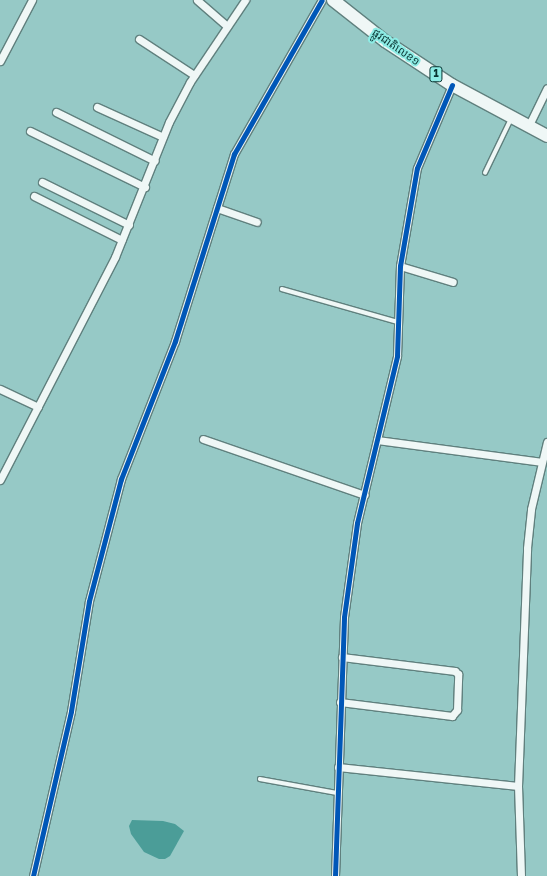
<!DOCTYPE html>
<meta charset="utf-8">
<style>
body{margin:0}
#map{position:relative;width:547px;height:876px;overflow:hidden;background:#96c9c6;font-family:"Golos Text","Noto Sans Khmer",sans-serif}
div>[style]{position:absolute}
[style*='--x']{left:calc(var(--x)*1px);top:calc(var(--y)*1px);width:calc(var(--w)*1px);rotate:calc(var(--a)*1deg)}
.water>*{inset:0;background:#4b9d98}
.roads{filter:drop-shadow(1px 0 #60807e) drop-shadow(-1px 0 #60807e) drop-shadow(0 1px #60807e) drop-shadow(0 -1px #60807e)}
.service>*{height:3.5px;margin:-1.75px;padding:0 1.75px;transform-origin:1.75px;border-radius:1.75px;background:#eff7f6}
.minor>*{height:7px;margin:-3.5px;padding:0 3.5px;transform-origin:3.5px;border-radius:3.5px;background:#eff7f6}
.trunk>*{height:12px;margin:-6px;padding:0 6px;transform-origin:6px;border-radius:6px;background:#eff7f6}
.cycleway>*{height:5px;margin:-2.5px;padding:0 2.5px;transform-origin:2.5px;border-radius:2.5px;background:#0057b8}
span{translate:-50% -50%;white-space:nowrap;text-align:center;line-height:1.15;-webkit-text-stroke:4px #8dece5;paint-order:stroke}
.shield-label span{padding:1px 3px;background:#8dece5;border:1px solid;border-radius:3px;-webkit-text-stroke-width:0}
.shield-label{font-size:10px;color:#093432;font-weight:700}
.street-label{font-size:11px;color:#093432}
</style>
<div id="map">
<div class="water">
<i style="clip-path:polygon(132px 820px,163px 821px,175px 824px,184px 831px,170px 856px,165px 859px,159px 859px,144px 852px,131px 834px,129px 826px)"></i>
</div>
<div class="roads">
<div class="service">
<i style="--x:485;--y:173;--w:60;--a:-64.3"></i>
<i style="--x:282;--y:289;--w:121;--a:15.9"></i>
<i style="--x:260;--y:779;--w:78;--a:10.3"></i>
</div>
<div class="minor">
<i style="--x:197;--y:0;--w:40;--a:41"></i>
<i style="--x:139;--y:39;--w:66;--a:33.2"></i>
<i style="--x:0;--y:61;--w:69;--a:-62.3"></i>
<i style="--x:97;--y:107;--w:72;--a:24.4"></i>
<i style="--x:56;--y:112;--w:110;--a:26.3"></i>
<i style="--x:528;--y:127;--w:43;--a:-64"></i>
<i style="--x:30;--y:131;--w:128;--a:26"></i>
<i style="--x:42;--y:182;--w:97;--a:26.3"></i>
<i style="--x:34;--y:196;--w:98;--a:26.6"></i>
<i style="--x:217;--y:208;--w:42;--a:19.3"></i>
<i style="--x:400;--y:266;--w:55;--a:16.8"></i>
<i style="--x:0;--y:389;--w:42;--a:25.3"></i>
<i style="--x:203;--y:439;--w:171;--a:19.1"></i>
<i style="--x:377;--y:440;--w:165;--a:7.6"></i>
<i style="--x:0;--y:480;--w:251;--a:-62.7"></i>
<i style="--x:115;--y:257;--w:145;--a:-68.2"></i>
<i style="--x:169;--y:122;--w:45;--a:-62.3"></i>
<i style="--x:190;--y:82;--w:99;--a:-56.1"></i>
<i style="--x:340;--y:702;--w:113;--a:7.1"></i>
<i style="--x:452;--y:716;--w:8;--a:-50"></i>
<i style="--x:457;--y:710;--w:36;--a:-88"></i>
<i style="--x:458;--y:674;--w:4;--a:-135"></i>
<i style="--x:455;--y:671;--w:114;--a:-172.9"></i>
<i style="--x:338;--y:767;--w:181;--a:6"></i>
<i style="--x:33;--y:876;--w:169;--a:-77"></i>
<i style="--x:71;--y:711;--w:111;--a:-80.7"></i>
<i style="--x:89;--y:601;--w:126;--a:-75.3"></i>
<i style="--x:121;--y:479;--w:148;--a:-68.6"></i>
<i style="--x:175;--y:341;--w:196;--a:-72.5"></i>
<i style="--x:234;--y:154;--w:177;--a:-60.3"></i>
<i style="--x:335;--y:876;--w:259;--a:-88"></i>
<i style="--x:344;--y:617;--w:95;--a:-82.1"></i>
<i style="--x:357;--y:523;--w:172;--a:-76.5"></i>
<i style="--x:397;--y:356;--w:90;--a:-88.1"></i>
<i style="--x:400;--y:266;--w:99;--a:-80.2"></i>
<i style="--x:417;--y:168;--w:90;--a:-67.1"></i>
<i style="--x:521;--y:876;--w:90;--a:-91.9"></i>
<i style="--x:518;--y:786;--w:238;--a:-87.8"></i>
<i style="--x:527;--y:548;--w:39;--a:-84"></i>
<i style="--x:531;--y:509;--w:69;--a:-76.6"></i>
</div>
<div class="trunk">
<i style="--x:333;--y:0;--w:66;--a:38.3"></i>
<i style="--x:385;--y:41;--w:80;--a:33.3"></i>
<i style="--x:452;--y:85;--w:108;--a:28.2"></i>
</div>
</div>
<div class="cycleway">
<i style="--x:33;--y:876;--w:169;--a:-77"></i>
<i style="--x:71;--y:711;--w:111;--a:-80.7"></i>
<i style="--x:89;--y:601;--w:126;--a:-75.3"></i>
<i style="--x:121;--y:479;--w:148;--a:-68.6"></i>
<i style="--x:175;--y:341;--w:196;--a:-72.5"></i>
<i style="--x:234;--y:154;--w:177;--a:-60.3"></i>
<i style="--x:335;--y:876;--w:259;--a:-88"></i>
<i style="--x:344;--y:617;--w:95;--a:-82.1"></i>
<i style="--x:357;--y:523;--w:172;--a:-76.5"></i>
<i style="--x:397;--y:356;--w:90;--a:-88.1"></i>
<i style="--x:400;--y:266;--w:99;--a:-80.2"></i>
<i style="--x:417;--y:168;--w:90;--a:-67.1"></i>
</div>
<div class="shield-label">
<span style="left:436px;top:74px">1</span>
</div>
<div class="street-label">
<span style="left:396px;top:47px;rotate:35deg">ផ្លូវជាតិលេខ១</span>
</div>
</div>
